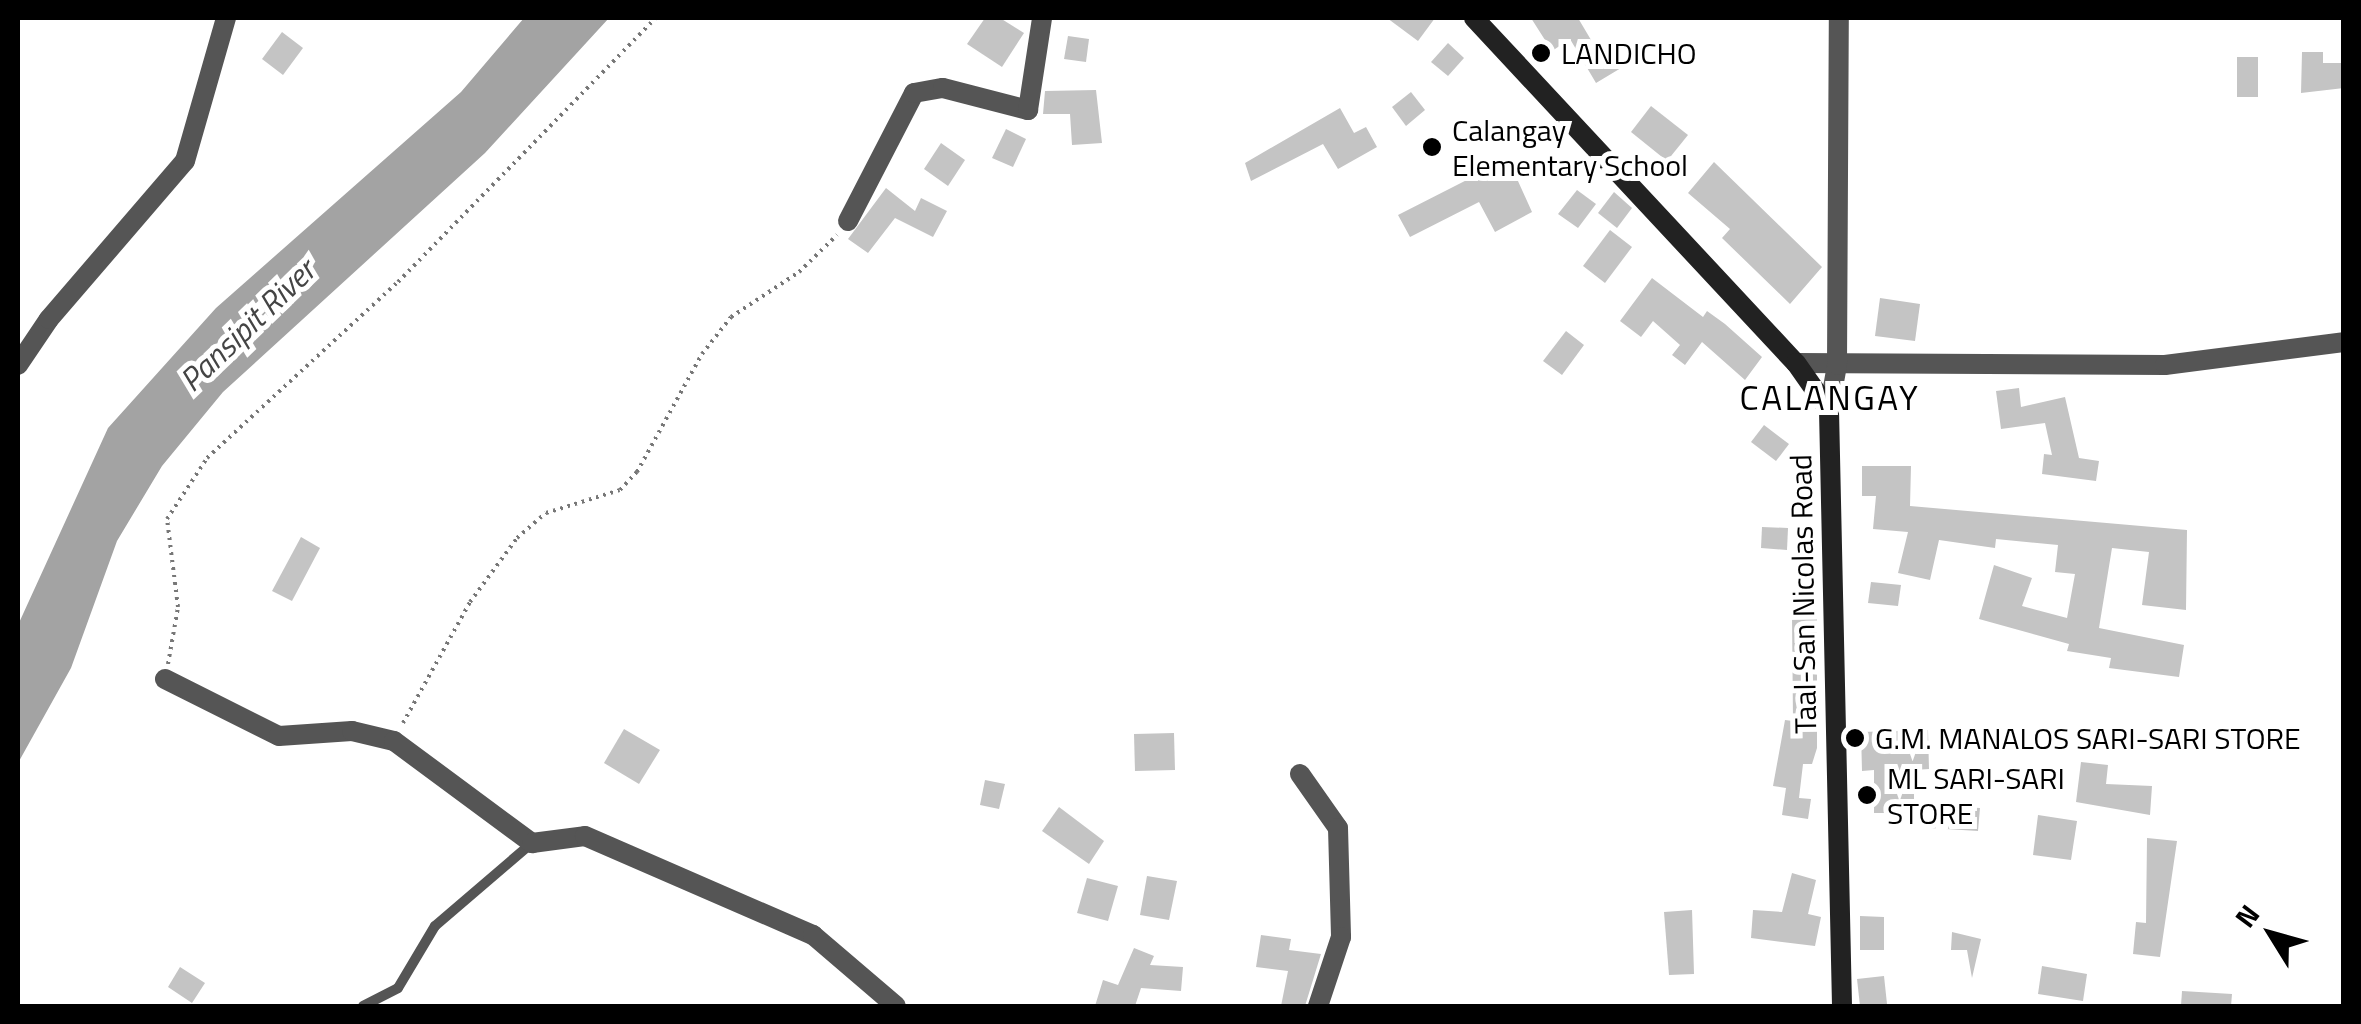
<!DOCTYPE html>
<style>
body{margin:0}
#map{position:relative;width:2361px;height:1024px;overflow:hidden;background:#fff;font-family:"Titillium Web",sans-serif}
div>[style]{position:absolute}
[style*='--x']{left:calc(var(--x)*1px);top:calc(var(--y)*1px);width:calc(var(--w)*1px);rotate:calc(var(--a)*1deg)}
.water>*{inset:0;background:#a3a3a3}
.building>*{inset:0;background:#c4c4c4}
.path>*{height:4px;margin-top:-2px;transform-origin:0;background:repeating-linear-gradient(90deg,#777 0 2.5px,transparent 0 7.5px)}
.service>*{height:10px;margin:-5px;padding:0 5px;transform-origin:5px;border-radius:5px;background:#555}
.minor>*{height:20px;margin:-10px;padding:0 10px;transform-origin:10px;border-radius:10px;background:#555}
.tertiary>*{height:20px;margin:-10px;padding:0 10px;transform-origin:10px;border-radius:10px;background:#555}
.secondary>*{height:20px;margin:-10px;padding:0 10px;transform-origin:10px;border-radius:10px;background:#222}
.dots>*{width:28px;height:28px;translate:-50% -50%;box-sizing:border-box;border:5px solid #fff;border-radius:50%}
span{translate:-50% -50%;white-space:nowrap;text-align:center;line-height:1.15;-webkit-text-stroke:10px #fff;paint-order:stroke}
.poi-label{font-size:30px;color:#000}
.left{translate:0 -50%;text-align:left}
.street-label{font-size:30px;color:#000}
.water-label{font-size:32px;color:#444;font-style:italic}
.quarter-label{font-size:35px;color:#000;letter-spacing:2.5px}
.frame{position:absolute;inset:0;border:20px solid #000;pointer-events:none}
.north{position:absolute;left:2221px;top:884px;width:100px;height:100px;-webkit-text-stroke:8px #fff;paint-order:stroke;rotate:307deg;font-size:28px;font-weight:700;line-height:40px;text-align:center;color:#000}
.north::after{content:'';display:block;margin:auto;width:35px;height:45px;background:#000;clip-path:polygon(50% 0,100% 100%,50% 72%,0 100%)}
</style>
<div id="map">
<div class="water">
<i style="clip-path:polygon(524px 18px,609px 18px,485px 153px,223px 392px,162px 466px,117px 541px,71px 668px,18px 763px,18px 625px,108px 428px,216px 308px,461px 92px)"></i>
</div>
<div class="building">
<i style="clip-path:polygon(985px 18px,1000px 18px,1024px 33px,1002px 67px,967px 44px)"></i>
<i style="clip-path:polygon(1387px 18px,1435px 18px,1418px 41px)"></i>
<i style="clip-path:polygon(1531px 18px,1578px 18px,1597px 50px,1612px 41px,1626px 65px,1596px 83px,1570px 39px,1552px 51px)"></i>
<i style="clip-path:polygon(282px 32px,303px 48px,283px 75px,262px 59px)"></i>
<i style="clip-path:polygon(1068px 36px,1089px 39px,1086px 62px,1064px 59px)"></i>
<i style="clip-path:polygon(1448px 43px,1464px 58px,1448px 76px,1431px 62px)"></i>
<i style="clip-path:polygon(2302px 52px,2323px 52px,2323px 63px,2344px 63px,2344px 88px,2301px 93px)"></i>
<i style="clip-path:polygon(2237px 57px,2258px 57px,2258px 97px,2237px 97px)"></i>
<i style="clip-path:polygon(1096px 90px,1102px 143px,1072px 145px,1070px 114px,1043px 114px,1045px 91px)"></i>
<i style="clip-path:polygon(1411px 92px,1425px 110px,1406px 126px,1392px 107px)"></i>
<i style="clip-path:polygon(1651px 106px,1688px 135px,1667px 161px,1631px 132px)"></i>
<i style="clip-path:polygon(1340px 108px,1354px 133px,1366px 127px,1377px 147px,1338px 169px,1323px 144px,1251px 181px,1245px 163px)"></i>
<i style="clip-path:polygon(1006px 129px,1026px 139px,1013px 167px,992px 158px)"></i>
<i style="clip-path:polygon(941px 143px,965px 160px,948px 186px,924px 169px)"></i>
<i style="clip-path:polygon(1508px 159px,1532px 212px,1495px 232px,1479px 202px,1410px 237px,1398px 215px)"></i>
<i style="clip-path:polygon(1714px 162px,1822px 267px,1790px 304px,1722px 238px,1730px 229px,1688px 193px)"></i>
<i style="clip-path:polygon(886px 188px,915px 211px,921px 198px,947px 211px,933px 237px,895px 218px,868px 253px,848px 239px)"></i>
<i style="clip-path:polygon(1577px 190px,1596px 204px,1578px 228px,1558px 214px)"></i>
<i style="clip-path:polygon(1614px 192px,1632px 208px,1617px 228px,1598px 213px)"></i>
<i style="clip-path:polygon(1610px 230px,1632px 247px,1605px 283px,1583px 266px)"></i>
<i style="clip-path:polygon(1652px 278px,1703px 317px,1707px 311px,1725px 324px,1762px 357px,1745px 380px,1702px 342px,1685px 365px,1672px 355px,1680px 345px,1653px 321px,1641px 337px,1620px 321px)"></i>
<i style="clip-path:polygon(1880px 298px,1920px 304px,1915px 341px,1875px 336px)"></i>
<i style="clip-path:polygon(1566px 331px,1584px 345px,1562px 375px,1543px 361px)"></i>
<i style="clip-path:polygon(2019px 388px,2021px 407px,2065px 397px,2079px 458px,2099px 461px,2096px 481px,2042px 474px,2044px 454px,2052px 455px,2045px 423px,2001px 429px,1996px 391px)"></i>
<i style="clip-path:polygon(1764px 425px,1789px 444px,1776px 461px,1751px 442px)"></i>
<i style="clip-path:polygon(1862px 466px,1911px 466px,1910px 506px,2187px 530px,2186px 610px,2142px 605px,2149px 552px,2112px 548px,2099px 628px,2184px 645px,2179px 677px,2109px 668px,2111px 658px,2067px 651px,2069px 644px,1979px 619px,1994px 565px,2032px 578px,2022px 606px,2067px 618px,2075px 574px,2055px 572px,2058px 545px,1996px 539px,1995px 548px,1939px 540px,1930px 580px,1898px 573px,1908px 532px,1873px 529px,1876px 496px,1862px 496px)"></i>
<i style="clip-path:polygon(1762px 527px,1788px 528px,1787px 550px,1761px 548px)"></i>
<i style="clip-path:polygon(301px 537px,320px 548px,292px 601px,272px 591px)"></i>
<i style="clip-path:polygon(1871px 582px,1901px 585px,1898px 606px,1868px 603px)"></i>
<i style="clip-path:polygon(1792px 616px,1817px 617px,1817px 748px,1812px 764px,1803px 764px,1799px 798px,1811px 799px,1808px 819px,1782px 815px,1786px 788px,1773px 786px,1785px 720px,1793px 721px)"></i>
<i style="clip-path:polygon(624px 729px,660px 750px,639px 784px,604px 763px)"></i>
<i style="clip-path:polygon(1928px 730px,1929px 769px,1914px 770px,1914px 813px,1874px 813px,1874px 770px,1862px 771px,1861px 732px)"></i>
<i style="clip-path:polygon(1174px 733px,1175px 770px,1135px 771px,1134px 734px)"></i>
<i style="clip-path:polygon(2081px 762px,2108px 765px,2106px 784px,2152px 786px,2150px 815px,2076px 802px)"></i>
<i style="clip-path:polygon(985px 780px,1005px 784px,999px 809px,980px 805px)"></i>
<i style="clip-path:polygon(1931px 805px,1980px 808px,1978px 831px,1930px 828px)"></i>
<i style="clip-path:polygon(1059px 807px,1104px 841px,1089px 864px,1042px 831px)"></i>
<i style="clip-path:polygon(2038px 815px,2077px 821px,2071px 860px,2033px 855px)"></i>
<i style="clip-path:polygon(2147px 838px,2177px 841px,2160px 957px,2133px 954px,2136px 922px,2146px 923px)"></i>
<i style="clip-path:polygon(1792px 873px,1816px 880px,1808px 914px,1821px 917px,1815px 946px,1751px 938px,1753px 910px,1782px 912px)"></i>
<i style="clip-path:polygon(1147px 876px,1177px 881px,1169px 920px,1140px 915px)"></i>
<i style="clip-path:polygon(1087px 878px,1118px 886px,1108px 921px,1077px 913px)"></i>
<i style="clip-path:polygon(1692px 910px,1694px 974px,1669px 975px,1664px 912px)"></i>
<i style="clip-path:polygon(1860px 916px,1884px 917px,1884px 950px,1860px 950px)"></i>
<i style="clip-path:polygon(1952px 932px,1981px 939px,1972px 978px,1967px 950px,1951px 950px)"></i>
<i style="clip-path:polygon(1261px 935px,1291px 939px,1289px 950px,1321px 954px,1305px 1006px,1281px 1006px,1288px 971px,1256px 967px)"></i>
<i style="clip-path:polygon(1134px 948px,1154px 956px,1150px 965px,1183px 967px,1181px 991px,1141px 988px,1135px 1006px,1095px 1006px,1103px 980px,1118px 985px)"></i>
<i style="clip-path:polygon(2042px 966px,2087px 974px,2083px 1001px,2038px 994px)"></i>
<i style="clip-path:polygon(180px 967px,205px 983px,192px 1003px,168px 987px)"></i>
<i style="clip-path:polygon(1884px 976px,1887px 1004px,1860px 1006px,1857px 979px)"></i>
<i style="clip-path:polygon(2182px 991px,2232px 994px,2231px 1006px,2181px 1006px)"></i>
</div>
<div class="path">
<i style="--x:168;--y:664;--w:58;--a:-80"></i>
<i style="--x:178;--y:607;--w:89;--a:-97.1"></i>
<i style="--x:167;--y:519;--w:73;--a:-56.7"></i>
<i style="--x:207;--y:458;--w:260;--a:-42.7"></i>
<i style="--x:398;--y:282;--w:369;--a:-45.7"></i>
<i style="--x:403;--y:723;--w:138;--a:-61"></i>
<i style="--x:470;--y:602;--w:79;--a:-53.7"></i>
<i style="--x:517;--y:538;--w:38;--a:-41"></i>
<i style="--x:546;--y:513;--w:77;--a:-17.3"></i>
<i style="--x:620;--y:490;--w:25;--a:-47"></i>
<i style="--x:637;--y:472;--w:135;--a:-61.2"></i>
<i style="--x:702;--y:354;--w:47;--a:-51.9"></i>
<i style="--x:731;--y:317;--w:82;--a:-33.5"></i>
<i style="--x:799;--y:272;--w:53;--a:-44.2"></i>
</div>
<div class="service">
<i style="--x:363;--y:1006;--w:39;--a:-27"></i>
<i style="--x:398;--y:988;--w:72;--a:-59.2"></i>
<i style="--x:435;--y:926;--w:128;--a:-40.6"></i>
</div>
<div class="minor">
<i style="--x:848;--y:221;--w:144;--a:-62.7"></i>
<i style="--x:914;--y:93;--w:29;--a:-10"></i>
<i style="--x:943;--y:88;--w:88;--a:14.5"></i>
<i style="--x:1028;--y:110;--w:93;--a:-81.3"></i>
<i style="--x:1796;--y:363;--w:369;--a:0.3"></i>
<i style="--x:2165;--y:365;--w:180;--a:-7.3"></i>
<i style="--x:18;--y:365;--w:55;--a:-56"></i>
<i style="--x:49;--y:319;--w:208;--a:-49.3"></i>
<i style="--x:185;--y:161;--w:149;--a:-74"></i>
<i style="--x:165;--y:679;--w:127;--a:26.6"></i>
<i style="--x:279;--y:736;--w:73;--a:-3.9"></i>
<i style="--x:352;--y:731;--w:43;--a:13.4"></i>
<i style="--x:394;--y:741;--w:172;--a:36.5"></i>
<i style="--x:532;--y:843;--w:53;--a:-7.5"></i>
<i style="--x:585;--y:836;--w:249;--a:23.5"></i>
<i style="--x:813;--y:935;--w:109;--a:40.5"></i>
<i style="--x:1300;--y:774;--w:66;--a:54.9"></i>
<i style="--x:1338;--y:828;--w:109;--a:88.4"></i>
<i style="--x:1341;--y:937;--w:73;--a:108.4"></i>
</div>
<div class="tertiary">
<i style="--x:1829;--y:410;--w:46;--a:-79.9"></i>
<i style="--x:1837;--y:365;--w:347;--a:-89.7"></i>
</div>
<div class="secondary">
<i style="--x:1474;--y:18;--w:472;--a:47"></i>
<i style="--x:1796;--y:363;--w:57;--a:54.9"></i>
<i style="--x:1829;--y:410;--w:596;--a:88.75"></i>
</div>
<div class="dots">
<i style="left:1541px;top:53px;background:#000"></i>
<i style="left:1432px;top:147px;background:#000"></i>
<i style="left:1855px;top:738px;background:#000"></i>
<i style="left:1867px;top:795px;background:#000"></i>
</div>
<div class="poi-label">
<span class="left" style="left:1561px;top:53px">LANDICHO</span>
<span class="left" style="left:1452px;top:147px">Calangay<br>Elementary School</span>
<span class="left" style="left:1875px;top:738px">G.M. MANALOS SARI-SARI STORE</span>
<span class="left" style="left:1887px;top:795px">ML SARI-SARI<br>STORE</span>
</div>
<div class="street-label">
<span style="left:1803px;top:594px;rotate:-91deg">Taal-San Nicolas Road</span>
</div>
<div class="water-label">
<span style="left:247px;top:325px;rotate:-44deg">Pansipit River</span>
</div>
<div class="quarter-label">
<span style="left:1830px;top:397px">CALANGAY</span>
</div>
<div class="frame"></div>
<div class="north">N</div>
</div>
